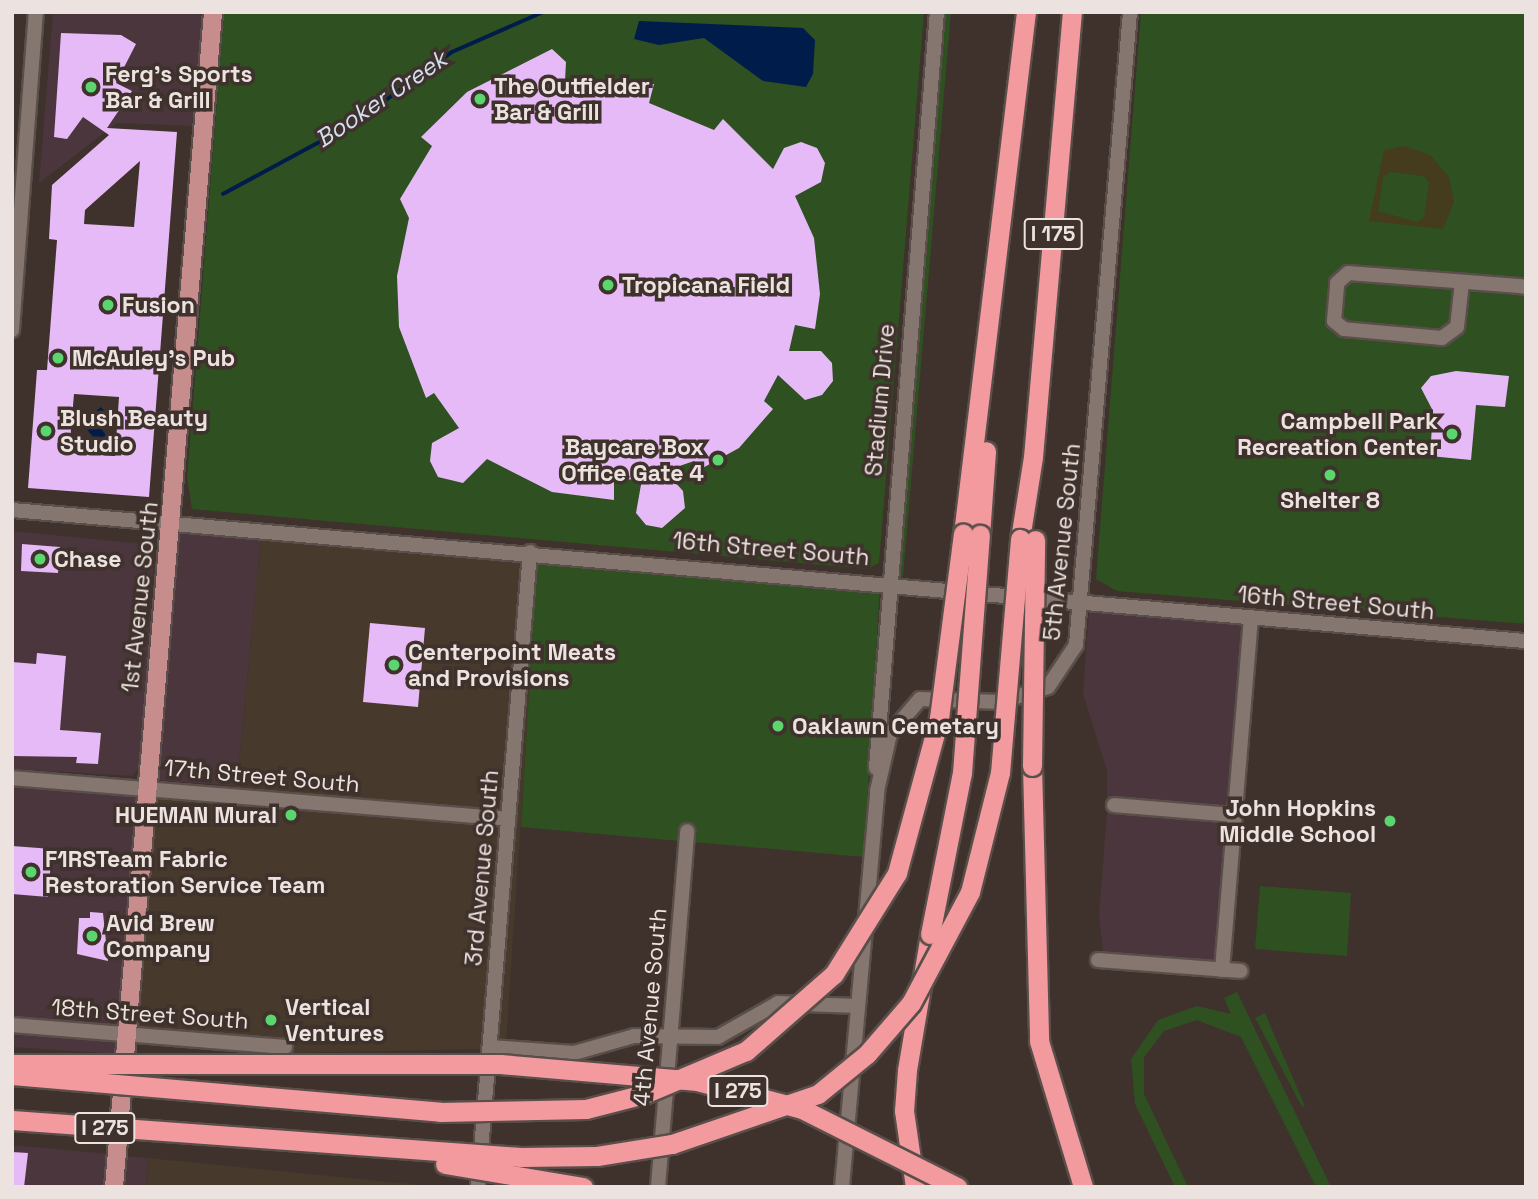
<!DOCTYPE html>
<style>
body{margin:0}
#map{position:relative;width:1538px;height:1199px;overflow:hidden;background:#3f312c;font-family:"Space Grotesk",sans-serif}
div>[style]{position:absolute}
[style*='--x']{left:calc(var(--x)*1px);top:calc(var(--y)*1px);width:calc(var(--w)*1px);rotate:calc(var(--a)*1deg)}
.commercial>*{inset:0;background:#4a363c}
.industrial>*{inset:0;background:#47392b}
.green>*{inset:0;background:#2f5021}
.sand>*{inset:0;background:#443c1c}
.water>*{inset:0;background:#001c4b}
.stream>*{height:3.5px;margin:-1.75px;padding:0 1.75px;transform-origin:1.75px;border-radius:1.75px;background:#001c4b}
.building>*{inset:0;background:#e6baf6}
.roads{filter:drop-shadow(2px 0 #594e49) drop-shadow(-2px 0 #594e49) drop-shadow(0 2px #594e49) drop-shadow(0 -2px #594e49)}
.minor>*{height:14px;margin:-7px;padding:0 7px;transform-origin:7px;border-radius:7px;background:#867670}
.major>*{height:18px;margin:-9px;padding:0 9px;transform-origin:9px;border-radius:9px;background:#c78c8c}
.highway>*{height:19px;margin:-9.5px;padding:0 9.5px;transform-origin:9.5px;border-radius:9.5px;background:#f39a9e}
.bridges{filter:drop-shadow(2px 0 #594e49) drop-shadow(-2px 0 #594e49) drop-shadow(0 2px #594e49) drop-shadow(0 -2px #594e49)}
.highway-bridge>*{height:19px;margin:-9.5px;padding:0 9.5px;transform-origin:9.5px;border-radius:9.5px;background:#f39a9e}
.dots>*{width:19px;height:19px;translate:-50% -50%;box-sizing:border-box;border:4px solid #3f312c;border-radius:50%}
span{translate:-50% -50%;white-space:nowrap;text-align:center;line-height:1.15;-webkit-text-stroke:7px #3f312c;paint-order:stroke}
.shield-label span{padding:2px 5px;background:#3f312c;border:2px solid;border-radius:5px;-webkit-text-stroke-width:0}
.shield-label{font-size:21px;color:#ece3e0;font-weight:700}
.poi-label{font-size:23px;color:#ece3e0;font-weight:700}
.left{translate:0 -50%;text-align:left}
.right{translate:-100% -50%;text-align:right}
.street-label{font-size:23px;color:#ece3e0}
.water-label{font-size:24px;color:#d3e0f3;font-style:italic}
.frame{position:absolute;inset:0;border:14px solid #ece3e0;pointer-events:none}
</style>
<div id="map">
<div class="commercial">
<i style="clip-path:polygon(53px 12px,203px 12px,192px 126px,117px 123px,39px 183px)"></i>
<i style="clip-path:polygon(175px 530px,261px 536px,237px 786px,154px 780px)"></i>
<i style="clip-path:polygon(12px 531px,155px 545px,141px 764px,133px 776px,12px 769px)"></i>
<i style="clip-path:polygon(1089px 610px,1243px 625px,1227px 808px,1107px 798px,1107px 770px,1083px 694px)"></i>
<i style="clip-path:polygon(12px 784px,139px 795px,120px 1027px,12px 1019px)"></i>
<i style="clip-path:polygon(1107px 811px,1226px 820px,1216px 963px,1103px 954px,1099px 915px)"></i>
<i style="clip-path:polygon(12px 1032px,119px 1040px,118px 1054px,12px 1047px)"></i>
<i style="clip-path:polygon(12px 1145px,110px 1154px,107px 1187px,12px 1187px)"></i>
<i style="clip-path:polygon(123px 1156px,148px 1158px,146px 1187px,121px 1187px)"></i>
</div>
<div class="industrial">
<i style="clip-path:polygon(261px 536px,523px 558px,502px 812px,154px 783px,237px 786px)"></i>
<i style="clip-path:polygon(534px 590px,534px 625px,506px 1043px,497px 1042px)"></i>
<i style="clip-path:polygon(153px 796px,501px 824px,483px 1049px,291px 1053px,292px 1041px,134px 1029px)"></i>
<i style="clip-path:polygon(148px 1158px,440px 1187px,146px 1187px)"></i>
</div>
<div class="green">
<i style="clip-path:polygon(224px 12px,924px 12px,879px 563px,867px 569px,192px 509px,187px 478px)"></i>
<i style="clip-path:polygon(943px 12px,951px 12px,903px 577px,895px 576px)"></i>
<i style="clip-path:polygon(1141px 12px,1526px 12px,1526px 624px,1117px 591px,1096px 579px)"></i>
<i style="clip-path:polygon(537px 559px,880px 587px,864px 857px,693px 842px,694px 826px,681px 824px,679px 841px,521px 827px)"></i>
<i style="clip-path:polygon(1260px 886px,1351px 893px,1347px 956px,1255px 949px)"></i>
<i style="clip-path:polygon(1237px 992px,1331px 1187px,1316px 1187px,1241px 1037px,1197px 1020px,1164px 1031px,1144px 1057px,1144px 1094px,1188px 1187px,1175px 1187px,1135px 1104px,1131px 1059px,1158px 1020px,1197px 1006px,1231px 1014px,1224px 998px)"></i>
<i style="clip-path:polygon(1265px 1013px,1305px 1106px,1302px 1107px,1255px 1018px)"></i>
</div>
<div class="sand">
<i style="clip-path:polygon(evenodd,1404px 146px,1430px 155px,1449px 177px,1454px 202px,1443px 229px,1369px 221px,1384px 150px,1404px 146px,1390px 172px,1424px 176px,1429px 183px,1424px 217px,1417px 222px,1378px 211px,1383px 177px,1390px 172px)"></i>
</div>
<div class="water">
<i style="clip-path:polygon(639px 21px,803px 28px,815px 40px,813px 74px,806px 87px,763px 81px,704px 38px,659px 45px,634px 39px)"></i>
<i style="clip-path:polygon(101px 407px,109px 417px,99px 426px,110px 440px,101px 447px,82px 423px)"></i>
</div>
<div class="stream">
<i style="--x:223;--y:194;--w:148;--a:-28.3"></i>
<i style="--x:353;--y:124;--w:122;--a:-36"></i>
<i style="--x:452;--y:52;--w:99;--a:-23.7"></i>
</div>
<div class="building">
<i style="clip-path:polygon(evenodd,61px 33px,121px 35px,136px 44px,116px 83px,132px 91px,107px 128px,177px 132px,149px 497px,28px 488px,37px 370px,47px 370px,57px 240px,49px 239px,52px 185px,109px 135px,83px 117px,67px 139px,54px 137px,61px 33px,140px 161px,134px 227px,84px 224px,85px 210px,140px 161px,61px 33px,74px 394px,119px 397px,115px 456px,69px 453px,74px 394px)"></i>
<i style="clip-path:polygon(552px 49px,566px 62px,565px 81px,654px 84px,649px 103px,714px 130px,723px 119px,773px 169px,784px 148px,801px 142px,817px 148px,825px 163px,821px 182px,795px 196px,814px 238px,820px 294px,815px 329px,795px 325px,789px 351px,821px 351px,832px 363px,833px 381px,822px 395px,805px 400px,778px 375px,764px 401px,773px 409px,739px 448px,699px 470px,694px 461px,665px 471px,683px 491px,685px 508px,662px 528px,646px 525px,636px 513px,642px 479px,614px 480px,614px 500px,552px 492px,487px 459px,463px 483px,438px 477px,430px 461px,432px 443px,459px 428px,434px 393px,426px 398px,399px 327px,397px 276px,409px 218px,400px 199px,432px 146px,421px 137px,467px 92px)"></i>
<i style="clip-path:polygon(1456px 371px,1509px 376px,1505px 407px,1476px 405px,1471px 460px,1430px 456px,1433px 411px,1421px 388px,1431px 376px)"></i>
<i style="clip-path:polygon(22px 544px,60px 547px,58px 573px,21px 571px)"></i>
<i style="clip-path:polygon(370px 623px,425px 628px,418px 707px,363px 702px)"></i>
<i style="clip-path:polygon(37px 653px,66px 656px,60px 730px,101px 733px,98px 764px,76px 763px,77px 757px,12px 756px,12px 662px,36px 664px)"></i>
<i style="clip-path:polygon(12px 846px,52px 849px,48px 897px,12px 894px)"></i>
<i style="clip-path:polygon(90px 912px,103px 913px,108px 961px,77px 954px,79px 918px,90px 918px)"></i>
<i style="clip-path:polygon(12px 1152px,28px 1153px,24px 1187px,12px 1187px)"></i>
</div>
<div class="roads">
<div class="minor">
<i style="--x:1462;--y:282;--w:45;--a:96.3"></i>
<i style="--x:1457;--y:327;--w:19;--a:144"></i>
<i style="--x:1442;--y:338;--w:98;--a:-174.8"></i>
<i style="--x:1344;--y:329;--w:13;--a:-141"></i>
<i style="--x:1334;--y:321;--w:38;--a:-85"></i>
<i style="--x:1337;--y:283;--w:15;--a:-42"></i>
<i style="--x:1348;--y:273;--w:13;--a:4"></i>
<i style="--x:1361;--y:274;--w:81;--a:4.2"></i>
<i style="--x:1442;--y:280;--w:77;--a:4.5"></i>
<i style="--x:1519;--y:286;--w:7;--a:8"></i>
<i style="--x:12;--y:330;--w:319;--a:-85.7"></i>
<i style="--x:12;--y:510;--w:1520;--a:4.95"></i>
<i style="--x:876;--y:768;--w:758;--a:-85.39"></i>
<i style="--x:12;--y:778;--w:498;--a:4.7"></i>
<i style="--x:1114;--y:805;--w:120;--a:4.8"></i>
<i style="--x:1098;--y:960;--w:143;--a:4.4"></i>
<i style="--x:1222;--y:970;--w:351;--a:-85.3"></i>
<i style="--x:12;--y:1025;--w:274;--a:4.6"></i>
<i style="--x:490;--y:1047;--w:84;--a:4.1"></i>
<i style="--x:574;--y:1053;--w:62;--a:-15.8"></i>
<i style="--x:634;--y:1036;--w:84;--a:0.7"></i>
<i style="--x:718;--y:1037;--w:69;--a:-29.5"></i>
<i style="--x:778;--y:1003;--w:79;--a:2.2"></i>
<i style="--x:478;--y:1187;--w:637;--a:-85.32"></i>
<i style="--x:658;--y:1187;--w:357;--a:-85.3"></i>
<i style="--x:842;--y:1187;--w:398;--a:-84.9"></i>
<i style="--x:877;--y:791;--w:58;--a:-77.2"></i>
<i style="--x:890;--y:734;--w:46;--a:-49.4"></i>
<i style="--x:920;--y:699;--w:80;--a:2.1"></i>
<i style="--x:1000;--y:702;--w:50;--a:-17.4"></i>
<i style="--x:1048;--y:687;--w:50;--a:-56.3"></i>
<i style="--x:1076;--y:645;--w:635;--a:-85.12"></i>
</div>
<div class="major">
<i style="--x:114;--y:1187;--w:1179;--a:-85.18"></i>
</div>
<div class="highway">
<i style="--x:963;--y:534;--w:526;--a:-83.12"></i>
<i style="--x:980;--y:535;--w:84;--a:-85.9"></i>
<i style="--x:1020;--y:539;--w:83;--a:-81"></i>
<i style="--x:1033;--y:457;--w:447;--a:-85"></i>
<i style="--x:1032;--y:766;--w:275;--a:88.5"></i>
<i style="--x:1039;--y:1041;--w:152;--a:73.2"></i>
<i style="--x:915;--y:1187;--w:77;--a:-98.2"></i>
<i style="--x:904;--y:1111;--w:41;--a:-85.8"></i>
<i style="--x:907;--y:1070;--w:138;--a:-80.4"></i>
</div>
</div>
<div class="bridges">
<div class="highway-bridge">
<i style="--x:1032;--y:766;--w:226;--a:-89.2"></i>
<i style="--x:930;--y:934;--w:164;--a:-78.8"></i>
<i style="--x:962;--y:773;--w:239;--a:-85.7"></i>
<i style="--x:12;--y:1064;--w:488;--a:0"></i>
<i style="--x:500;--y:1064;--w:198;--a:4.9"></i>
<i style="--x:697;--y:1081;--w:109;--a:14.9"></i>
<i style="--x:802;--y:1109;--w:174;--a:26.7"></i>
<i style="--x:12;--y:1075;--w:430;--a:4.9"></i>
<i style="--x:440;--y:1112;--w:146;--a:-1.2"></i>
<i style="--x:586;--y:1109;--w:60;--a:-14.5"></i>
<i style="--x:644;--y:1094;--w:111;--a:-22.9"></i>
<i style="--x:746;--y:1051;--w:117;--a:-41.2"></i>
<i style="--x:834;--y:974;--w:119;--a:-58"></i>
<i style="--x:897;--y:873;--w:161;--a:-74.8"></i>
<i style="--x:939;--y:718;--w:186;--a:-82.6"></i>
<i style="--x:12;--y:1120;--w:510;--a:4.16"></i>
<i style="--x:521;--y:1157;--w:76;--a:-0.8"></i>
<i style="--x:597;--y:1156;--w:76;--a:-9.1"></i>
<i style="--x:672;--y:1144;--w:154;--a:-18.9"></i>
<i style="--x:818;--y:1094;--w:63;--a:-39.2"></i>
<i style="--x:867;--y:1054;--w:67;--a:-49.2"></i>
<i style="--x:911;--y:1003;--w:126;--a:-62"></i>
<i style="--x:970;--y:892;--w:123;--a:-75.9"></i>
<i style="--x:1000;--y:773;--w:235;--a:-85.1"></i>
<i style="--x:445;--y:1164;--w:140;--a:9.5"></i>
</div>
</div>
<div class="dots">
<i style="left:91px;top:87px;background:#5bd56e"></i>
<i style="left:480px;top:99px;background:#5bd56e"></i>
<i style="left:608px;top:285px;background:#5bd56e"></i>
<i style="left:108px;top:305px;background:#5bd56e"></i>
<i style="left:58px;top:358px;background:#5bd56e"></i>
<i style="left:46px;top:431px;background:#5bd56e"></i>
<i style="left:1452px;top:434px;background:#5bd56e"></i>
<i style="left:718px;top:460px;background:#5bd56e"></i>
<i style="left:1330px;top:475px;background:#5bd56e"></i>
<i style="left:40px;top:559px;background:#5bd56e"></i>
<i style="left:394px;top:665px;background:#5bd56e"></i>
<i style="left:778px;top:726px;background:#5bd56e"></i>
<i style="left:291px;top:815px;background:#5bd56e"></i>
<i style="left:1390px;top:821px;background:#5bd56e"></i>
<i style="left:31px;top:872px;background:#5bd56e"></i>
<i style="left:92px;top:936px;background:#5bd56e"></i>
<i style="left:271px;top:1020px;background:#5bd56e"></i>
</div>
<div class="shield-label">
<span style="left:1053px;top:234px">I 175</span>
<span style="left:738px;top:1091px">I 275</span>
<span style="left:105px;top:1128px">I 275</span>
</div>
<div class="poi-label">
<span class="left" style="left:105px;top:87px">Ferg's Sports<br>Bar &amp; Grill</span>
<span class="left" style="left:494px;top:99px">The Outfielder<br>Bar &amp; Grill</span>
<span class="left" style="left:622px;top:285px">Tropicana Field</span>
<span class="left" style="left:122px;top:305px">Fusion</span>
<span class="left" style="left:72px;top:358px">McAuley's Pub</span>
<span class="left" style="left:60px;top:431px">Blush Beauty<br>Studio</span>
<span class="right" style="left:1438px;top:434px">Campbell Park<br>Recreation Center</span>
<span class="right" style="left:704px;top:460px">Baycare Box<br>Office Gate 4</span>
<span style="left:1330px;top:500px">Shelter 8</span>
<span class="left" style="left:54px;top:559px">Chase</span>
<span class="left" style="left:408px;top:665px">Centerpoint Meats<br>and Provisions</span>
<span class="left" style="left:792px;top:726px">Oaklawn Cemetary</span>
<span class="right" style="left:1376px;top:821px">John Hopkins<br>Middle School</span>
<span class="right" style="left:277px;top:815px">HUEMAN Mural</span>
<span class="left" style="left:45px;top:872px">F1RSTeam Fabric<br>Restoration Service Team</span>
<span class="left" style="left:106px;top:936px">Avid Brew<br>Company</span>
<span class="left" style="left:285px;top:1020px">Vertical<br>Ventures</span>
</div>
<div class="street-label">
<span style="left:880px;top:400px;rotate:-85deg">Stadium Drive</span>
<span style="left:1062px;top:542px;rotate:-84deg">5th Avenue South</span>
<span style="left:771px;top:549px;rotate:5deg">16th Street South</span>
<span style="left:140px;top:597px;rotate:-84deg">1st Avenue South</span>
<span style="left:1336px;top:603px;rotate:5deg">16th Street South</span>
<span style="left:262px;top:776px;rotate:5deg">17th Street South</span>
<span style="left:482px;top:868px;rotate:-85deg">3rd Avenue South</span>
<span style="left:650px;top:1007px;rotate:-85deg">4th Avenue South</span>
<span style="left:150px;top:1014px;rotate:4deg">18th Street South</span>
</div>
<div class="water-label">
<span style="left:381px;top:99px;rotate:-34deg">Booker Creek</span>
</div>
<div class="frame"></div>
</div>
